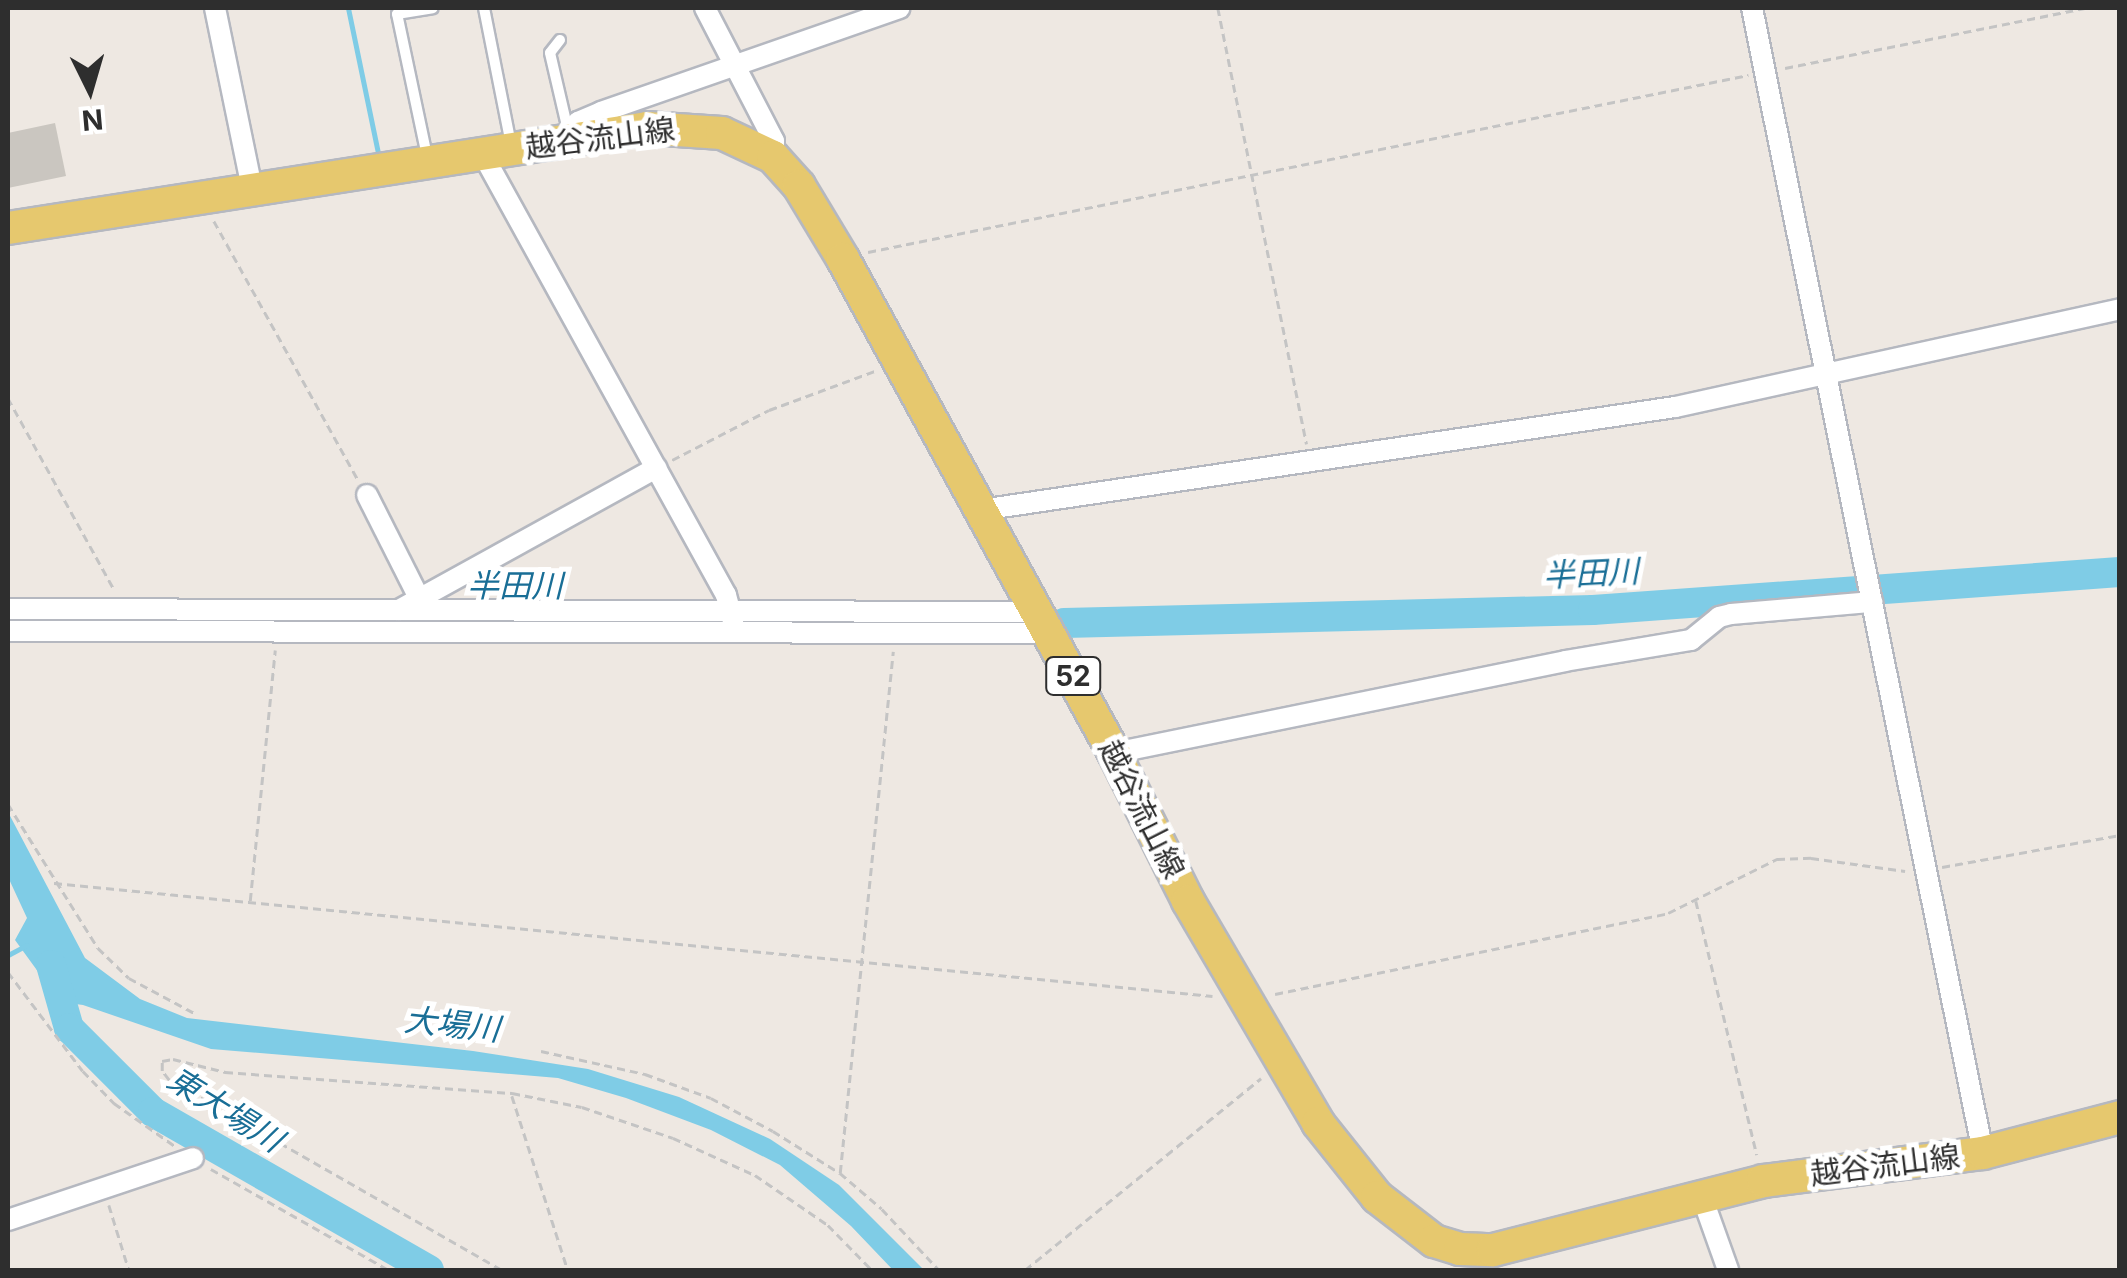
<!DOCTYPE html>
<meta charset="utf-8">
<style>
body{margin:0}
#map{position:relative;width:2127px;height:1278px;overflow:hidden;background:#eee8e2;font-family:Inter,"Noto Sans JP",sans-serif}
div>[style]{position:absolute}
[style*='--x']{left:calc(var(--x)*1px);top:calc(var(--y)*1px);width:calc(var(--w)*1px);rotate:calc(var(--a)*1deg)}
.water>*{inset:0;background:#7fcce6}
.stream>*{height:5px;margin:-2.5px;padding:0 2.5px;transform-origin:2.5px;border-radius:2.5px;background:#7fcce6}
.river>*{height:30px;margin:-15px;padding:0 15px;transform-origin:15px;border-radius:15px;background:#7fcce6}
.building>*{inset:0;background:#cac6c0}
.path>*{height:2.5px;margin-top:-1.25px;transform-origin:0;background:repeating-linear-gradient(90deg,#c4c4c4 0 8px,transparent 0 13px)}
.roads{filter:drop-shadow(2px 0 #b5b8c0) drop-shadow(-2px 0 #b5b8c0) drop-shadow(0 2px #b5b8c0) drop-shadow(0 -2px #b5b8c0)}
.service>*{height:10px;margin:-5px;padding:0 5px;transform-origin:5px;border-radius:5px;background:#fff}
.minor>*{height:20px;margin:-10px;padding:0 10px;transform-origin:10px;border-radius:10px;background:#fff}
.primary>*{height:32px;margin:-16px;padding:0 16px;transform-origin:16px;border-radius:16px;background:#e6c86e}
span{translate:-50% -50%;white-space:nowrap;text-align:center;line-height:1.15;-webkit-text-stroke:10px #fff;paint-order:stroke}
.shield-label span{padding:2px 8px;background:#fff;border:2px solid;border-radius:8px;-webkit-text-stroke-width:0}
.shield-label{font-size:28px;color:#2e2e2e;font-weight:700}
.street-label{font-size:30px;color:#2e2e2e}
.water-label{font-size:32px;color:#196e96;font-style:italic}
.frame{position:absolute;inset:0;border:10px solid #2e2e2e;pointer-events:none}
.north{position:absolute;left:40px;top:40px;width:100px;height:100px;-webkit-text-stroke:8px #fff;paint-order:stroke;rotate:175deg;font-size:28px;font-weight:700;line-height:40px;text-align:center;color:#2e2e2e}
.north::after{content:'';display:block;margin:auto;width:35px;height:45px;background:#2e2e2e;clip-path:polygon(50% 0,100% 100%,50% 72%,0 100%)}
</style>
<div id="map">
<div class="water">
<i style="clip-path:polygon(8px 812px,85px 958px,140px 999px,187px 1018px,473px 1051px,588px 1069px,679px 1097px,770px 1139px,839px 1185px,924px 1270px,893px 1270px,851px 1226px,780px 1165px,711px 1130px,626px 1098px,558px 1078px,211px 1049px,83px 1005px,60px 1002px,15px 940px,27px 918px,8px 877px)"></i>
</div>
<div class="stream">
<i style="--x:348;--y:8;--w:148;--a:78.3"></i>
<i style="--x:8;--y:955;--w:21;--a:-28"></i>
</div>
<div class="river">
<i style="--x:8;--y:619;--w:936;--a:0.24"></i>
<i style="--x:1064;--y:623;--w:529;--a:-1.41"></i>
<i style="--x:1593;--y:610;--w:528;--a:-4.12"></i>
<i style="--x:51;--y:965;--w:66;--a:74.1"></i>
<i style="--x:69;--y:1028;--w:119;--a:45"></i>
<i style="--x:153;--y:1112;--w:318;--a:29.8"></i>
</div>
<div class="building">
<i style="clip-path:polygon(55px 123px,66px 176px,8px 188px,8px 133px)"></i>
</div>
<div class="path">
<i style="--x:1218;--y:8;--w:445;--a:78.5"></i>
<i style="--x:1785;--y:68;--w:307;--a:-11.3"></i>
<i style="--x:214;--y:221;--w:298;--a:60.9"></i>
<i style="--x:868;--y:252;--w:898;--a:-11.37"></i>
<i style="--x:8;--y:398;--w:218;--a:61"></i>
<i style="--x:672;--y:460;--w:109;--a:-27.3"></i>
<i style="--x:769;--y:410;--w:113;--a:-20.2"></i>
<i style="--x:8;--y:804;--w:170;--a:58"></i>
<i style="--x:98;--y:948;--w:43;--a:44.1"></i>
<i style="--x:129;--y:978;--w:76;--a:28.2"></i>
<i style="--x:1942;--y:867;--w:181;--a:-10.2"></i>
<i style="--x:54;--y:883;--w:1164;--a:5.57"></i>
<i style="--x:250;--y:901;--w:252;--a:-84.3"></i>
<i style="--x:1696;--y:901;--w:261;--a:76.5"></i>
<i style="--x:8;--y:972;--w:124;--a:52.9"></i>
<i style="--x:83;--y:1071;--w:45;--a:45.9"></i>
<i style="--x:114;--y:1103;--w:75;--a:35.2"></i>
<i style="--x:1275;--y:994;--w:401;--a:-11.6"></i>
<i style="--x:1668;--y:913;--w:122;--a:-26.4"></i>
<i style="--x:1777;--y:859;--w:34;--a:-2"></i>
<i style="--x:1811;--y:858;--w:95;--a:7.9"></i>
<i style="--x:541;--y:1051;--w:107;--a:12.5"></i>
<i style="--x:645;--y:1074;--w:70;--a:20"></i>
<i style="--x:711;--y:1098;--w:70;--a:28"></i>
<i style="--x:773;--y:1131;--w:79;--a:32.1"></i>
<i style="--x:840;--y:1173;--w:55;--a:40.6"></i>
<i style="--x:882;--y:1209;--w:83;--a:46.9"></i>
<i style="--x:512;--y:1096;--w:183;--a:72.2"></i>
<i style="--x:211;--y:1169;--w:205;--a:29.6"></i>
<i style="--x:840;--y:1173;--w:524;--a:-84.19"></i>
<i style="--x:109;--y:1205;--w:68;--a:72.9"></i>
<i style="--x:501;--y:1270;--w:383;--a:-150.2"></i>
<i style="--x:169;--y:1080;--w:11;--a:-128"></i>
<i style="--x:162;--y:1071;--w:10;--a:-90"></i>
<i style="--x:162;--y:1061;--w:11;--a:-10"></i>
<i style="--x:173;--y:1059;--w:54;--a:14"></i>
<i style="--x:225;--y:1072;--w:288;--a:4.2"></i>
<i style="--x:512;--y:1093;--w:71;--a:11.3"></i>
<i style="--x:582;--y:1107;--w:96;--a:18.8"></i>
<i style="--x:673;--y:1138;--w:90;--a:24.3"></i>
<i style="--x:755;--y:1175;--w:88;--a:34.4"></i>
<i style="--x:828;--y:1225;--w:63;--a:45.6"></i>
<i style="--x:1025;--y:1270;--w:304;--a:-39.1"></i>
</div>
<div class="roads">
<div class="service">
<i style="--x:484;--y:8;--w:139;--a:78.8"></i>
<i style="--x:560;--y:40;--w:16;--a:128"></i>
<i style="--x:550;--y:53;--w:71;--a:76.9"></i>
<i style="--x:566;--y:122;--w:11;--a:15"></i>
<i style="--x:427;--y:156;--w:145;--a:-101.9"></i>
<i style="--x:397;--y:14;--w:36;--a:-9"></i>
</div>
<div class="minor">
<i style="--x:215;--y:8;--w:185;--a:78.4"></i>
<i style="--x:705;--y:8;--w:150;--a:62.6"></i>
<i style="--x:774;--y:141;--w:16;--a:94"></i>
<i style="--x:1752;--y:8;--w:1168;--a:78.59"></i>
<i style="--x:577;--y:137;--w:15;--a:-86"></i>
<i style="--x:578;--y:122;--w:25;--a:-23"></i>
<i style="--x:601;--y:112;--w:316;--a:-19.2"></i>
<i style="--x:482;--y:153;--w:505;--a:61.1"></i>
<i style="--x:726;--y:595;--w:28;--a:75"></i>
<i style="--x:367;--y:495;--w:127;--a:63.2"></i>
<i style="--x:981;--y:510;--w:702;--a:-8.44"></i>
<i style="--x:1675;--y:407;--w:456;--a:-12.4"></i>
<i style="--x:8;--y:609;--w:1030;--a:0.17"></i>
<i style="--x:399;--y:610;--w:294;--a:-28.9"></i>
<i style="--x:8;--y:631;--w:1041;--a:0.11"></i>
<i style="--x:1114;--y:753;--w:460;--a:-11.5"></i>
<i style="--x:1565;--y:661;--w:128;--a:-9.5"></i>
<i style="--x:1691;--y:640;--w:36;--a:-39"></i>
<i style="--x:1719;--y:617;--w:12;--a:-14"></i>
<i style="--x:1731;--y:614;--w:142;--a:-4.9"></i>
<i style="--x:1701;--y:1194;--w:81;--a:70.4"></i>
<i style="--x:8;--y:1220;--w:195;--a:-18.5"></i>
</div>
<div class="primary">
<i style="--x:8;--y:228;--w:647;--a:-8.89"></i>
<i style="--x:647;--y:128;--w:75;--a:3.8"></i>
<i style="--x:722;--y:133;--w:56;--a:25.2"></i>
<i style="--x:773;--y:157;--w:39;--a:48"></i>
<i style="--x:799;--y:186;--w:85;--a:58.9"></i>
<i style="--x:843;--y:259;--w:563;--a:61.25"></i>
<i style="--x:1114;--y:753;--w:165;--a:63.4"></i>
<i style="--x:1188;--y:901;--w:257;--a:59.6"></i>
<i style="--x:1318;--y:1123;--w:95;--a:51.4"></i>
<i style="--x:1377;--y:1197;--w:72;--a:37.7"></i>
<i style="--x:1434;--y:1241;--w:27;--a:17"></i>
<i style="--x:1460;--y:1249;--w:33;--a:2"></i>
<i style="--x:1493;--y:1250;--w:279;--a:-14.3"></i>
<i style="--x:1763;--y:1181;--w:222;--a:-7.3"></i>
<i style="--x:1983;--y:1153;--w:142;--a:-14.7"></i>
</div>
</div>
<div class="shield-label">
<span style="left:1073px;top:676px">52</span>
</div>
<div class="street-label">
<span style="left:600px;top:138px;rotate:-7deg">越谷流山線</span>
<span style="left:1142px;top:809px;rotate:63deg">越谷流山線</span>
<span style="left:1885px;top:1165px;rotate:-7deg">越谷流山線</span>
</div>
<div class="water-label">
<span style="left:1591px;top:574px;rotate:-3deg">半田川</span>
<span style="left:515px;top:586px">半田川</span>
<span style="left:452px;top:1025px;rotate:6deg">大場川</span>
<span style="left:225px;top:1110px;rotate:32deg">東大場川</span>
</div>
<div class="frame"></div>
<div class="north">N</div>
</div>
